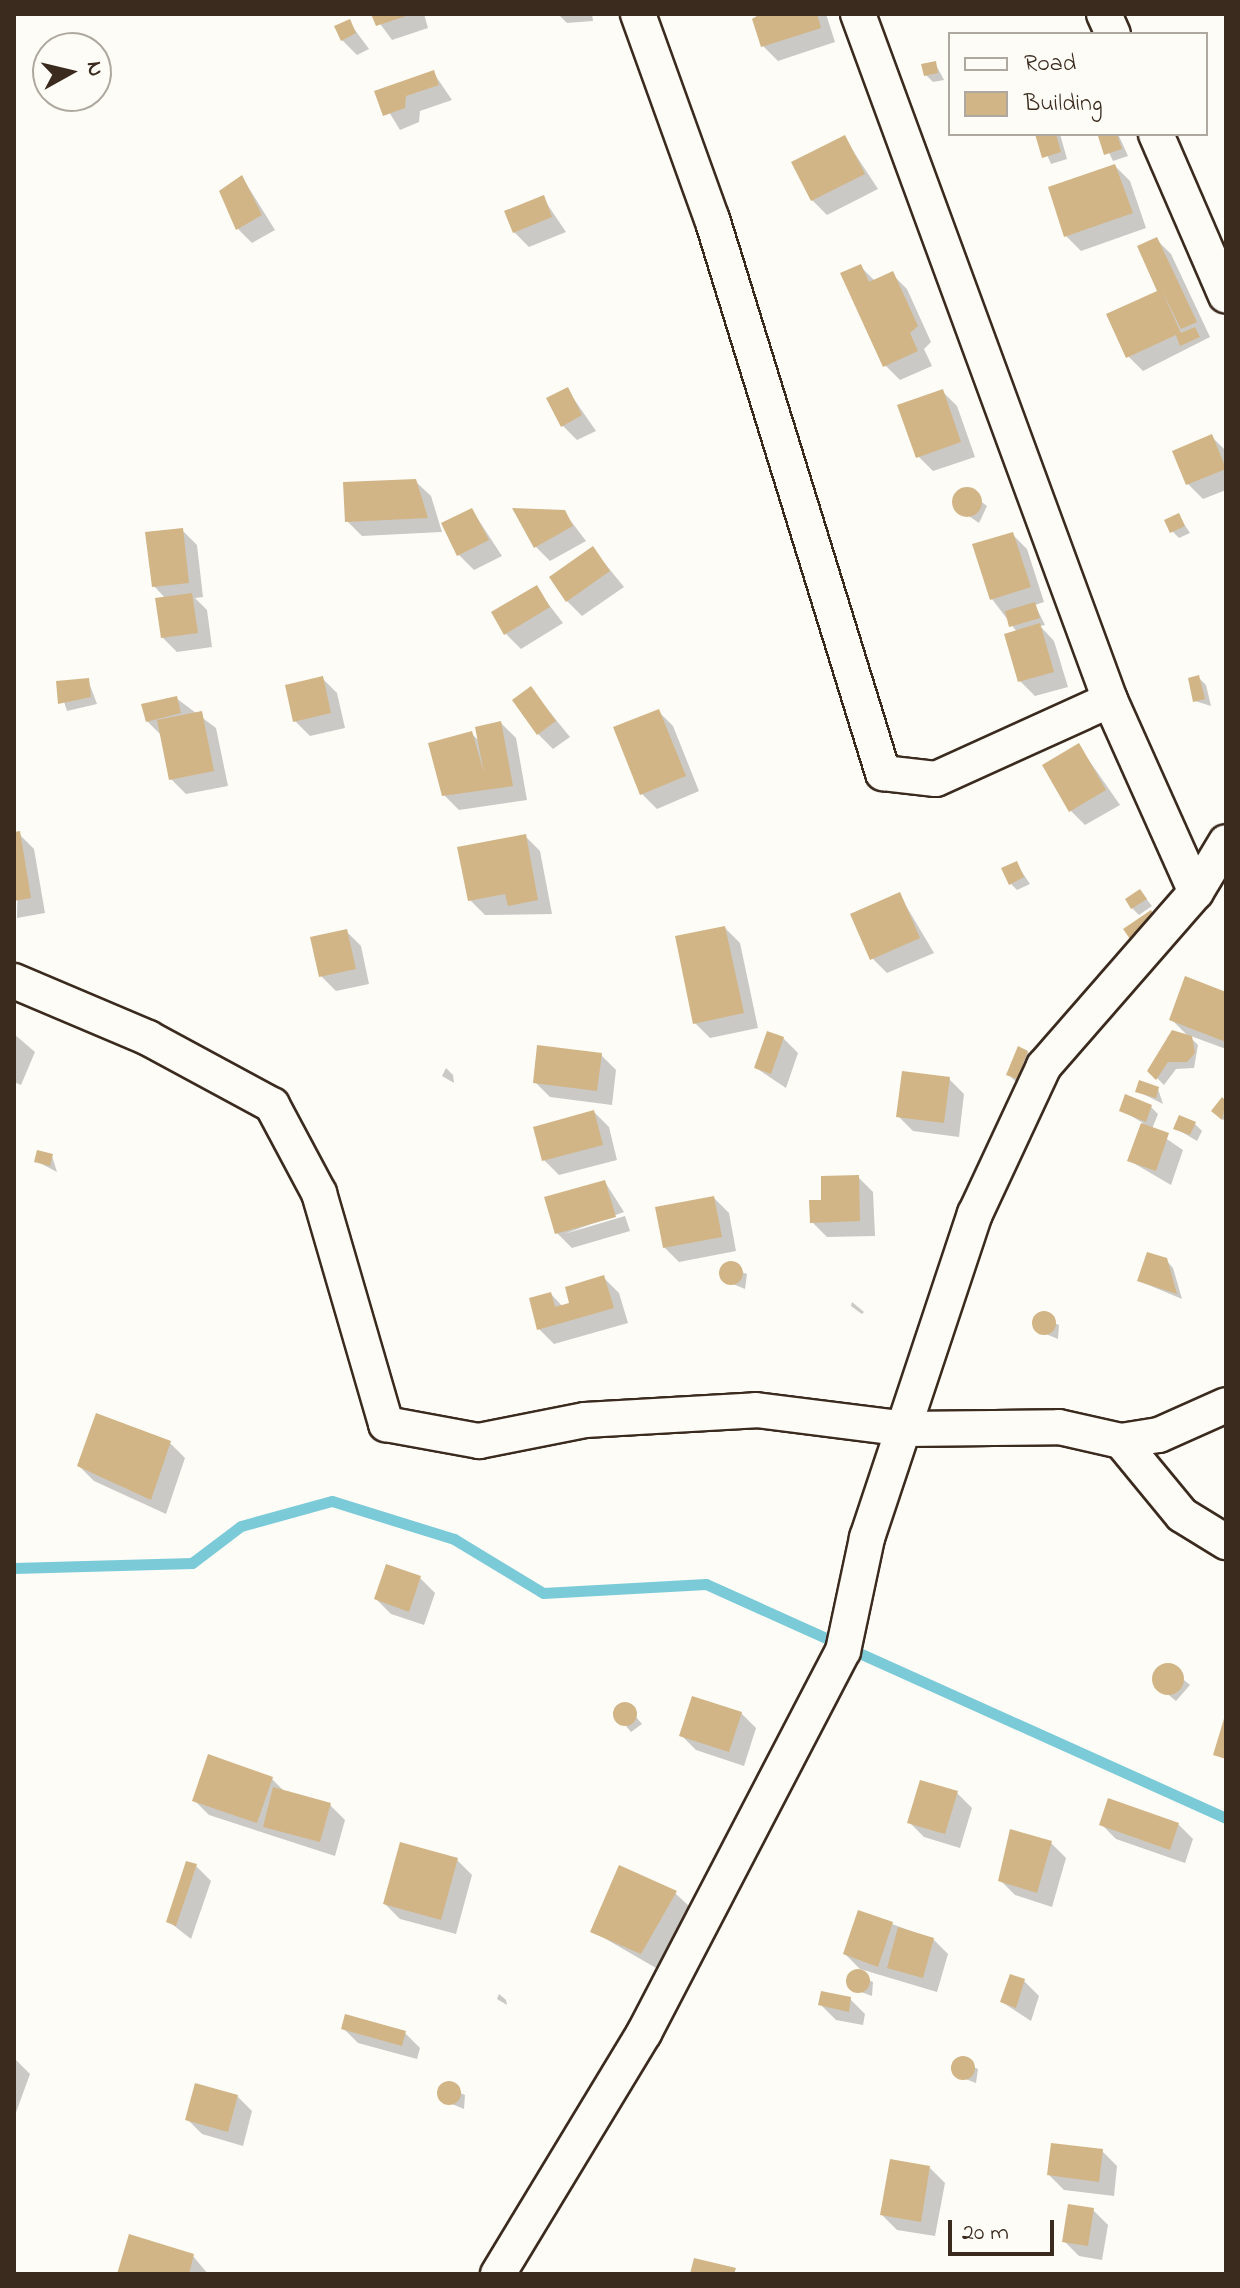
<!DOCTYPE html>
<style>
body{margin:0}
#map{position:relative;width:1240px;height:2288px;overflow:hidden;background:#fdfcf7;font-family:"Indie Flower",sans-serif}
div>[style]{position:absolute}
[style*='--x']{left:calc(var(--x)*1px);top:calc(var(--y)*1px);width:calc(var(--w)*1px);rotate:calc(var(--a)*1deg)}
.shadow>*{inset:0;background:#0003}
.stream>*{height:11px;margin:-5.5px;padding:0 5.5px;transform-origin:5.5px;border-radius:5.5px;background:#7bcad8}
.building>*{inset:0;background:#d2b586}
.round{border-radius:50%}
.roads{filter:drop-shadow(2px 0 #3b2a1e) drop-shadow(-2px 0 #3b2a1e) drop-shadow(0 2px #3b2a1e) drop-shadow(0 -2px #3b2a1e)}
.street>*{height:34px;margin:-17px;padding:0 17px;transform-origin:17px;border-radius:17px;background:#fdfcf7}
span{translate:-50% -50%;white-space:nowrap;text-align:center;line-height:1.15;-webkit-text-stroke:6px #fdfcf7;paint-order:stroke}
.frame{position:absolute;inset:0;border:16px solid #3b2a1e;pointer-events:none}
.legend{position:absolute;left:948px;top:32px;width:260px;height:104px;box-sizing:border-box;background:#fdfcf7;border:2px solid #afa8a0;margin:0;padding:10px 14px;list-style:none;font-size:24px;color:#3b2a1e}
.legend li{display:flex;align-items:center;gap:16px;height:40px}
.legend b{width:40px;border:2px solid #afa8a0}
.north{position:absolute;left:32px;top:32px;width:80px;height:80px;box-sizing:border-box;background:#fdfcf7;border:2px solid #afa8a0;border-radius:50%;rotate:82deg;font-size:22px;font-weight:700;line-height:32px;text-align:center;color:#3b2a1e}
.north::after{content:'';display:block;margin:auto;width:28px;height:36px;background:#3b2a1e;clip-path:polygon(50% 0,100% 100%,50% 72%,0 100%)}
.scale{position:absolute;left:948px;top:2220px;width:106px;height:36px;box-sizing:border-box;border:4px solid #3b2a1e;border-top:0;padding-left:10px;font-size:24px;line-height:28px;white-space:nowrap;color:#3b2a1e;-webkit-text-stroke:6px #fdfcf7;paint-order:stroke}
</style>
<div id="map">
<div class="shadow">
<i style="clip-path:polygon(373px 14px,424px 14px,428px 28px,392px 40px)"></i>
<i style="clip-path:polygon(558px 14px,592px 14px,593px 21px,567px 23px)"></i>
<i style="clip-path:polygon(759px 14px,826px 14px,835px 42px,778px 61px,763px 46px)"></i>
<i style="clip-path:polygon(349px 22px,369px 49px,357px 55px,342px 40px)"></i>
<i style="clip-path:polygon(935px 63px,944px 80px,933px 82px,926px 75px)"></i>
<i style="clip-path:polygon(433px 72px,452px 100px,420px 111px,419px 122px,400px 130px,377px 92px)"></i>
<i style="clip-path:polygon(1038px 134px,1060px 134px,1067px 159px,1051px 164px)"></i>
<i style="clip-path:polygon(1100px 134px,1118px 134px,1128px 156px,1113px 161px)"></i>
<i style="clip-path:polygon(844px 137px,878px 189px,827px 215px,812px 200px)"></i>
<i style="clip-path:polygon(1115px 166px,1130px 181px,1146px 228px,1081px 251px,1066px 236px)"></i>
<i style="clip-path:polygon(242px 177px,275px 230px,252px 243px,237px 228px)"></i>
<i style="clip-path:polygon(543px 198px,566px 232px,529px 247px,514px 232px)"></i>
<i style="clip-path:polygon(1156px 239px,1171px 254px,1210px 337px,1143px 371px,1128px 356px,1160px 292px)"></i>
<i style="clip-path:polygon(860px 266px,875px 281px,892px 274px,907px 289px,931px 342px,924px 349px,932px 366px,900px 380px,885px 365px)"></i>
<i style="clip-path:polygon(567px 389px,596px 431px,577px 440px,562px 425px)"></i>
<i style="clip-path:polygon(942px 391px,957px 406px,975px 457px,933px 471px,918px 456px)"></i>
<i style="clip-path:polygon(1212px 437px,1226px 451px,1226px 490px,1203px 499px,1188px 484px)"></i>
<i style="clip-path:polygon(415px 481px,431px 496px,442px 532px,362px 536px,347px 521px)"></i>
<i style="clip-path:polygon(966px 490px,987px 506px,979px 523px,954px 506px)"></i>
<i style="clip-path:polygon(472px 510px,502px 556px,474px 570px,459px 555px)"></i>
<i style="clip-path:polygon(564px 512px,586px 541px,550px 561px,535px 546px)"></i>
<i style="clip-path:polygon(1178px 515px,1190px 533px,1179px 538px,1172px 531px)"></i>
<i style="clip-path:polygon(182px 530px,197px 545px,203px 597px,195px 598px,207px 610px,212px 647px,177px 652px,162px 637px,166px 599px,154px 586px)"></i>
<i style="clip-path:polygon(1012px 534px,1027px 549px,1044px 602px,1035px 605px,1045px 625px,1040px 626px,1054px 641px,1068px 687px,1035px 696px,1020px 681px,1017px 632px,992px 599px)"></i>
<i style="clip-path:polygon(593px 549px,624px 587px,582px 616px,567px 601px)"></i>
<i style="clip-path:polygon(536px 588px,563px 623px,521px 649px,506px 634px)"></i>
<i style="clip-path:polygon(14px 639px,16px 641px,16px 667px,14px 667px)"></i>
<i style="clip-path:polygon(322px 678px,337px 693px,345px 728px,310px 736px,295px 721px)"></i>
<i style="clip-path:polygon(1199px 678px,1206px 685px,1211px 706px,1195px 701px)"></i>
<i style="clip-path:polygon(88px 680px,97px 704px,67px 711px,58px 683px)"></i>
<i style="clip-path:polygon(531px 689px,570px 737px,553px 749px,538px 734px)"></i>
<i style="clip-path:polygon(176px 698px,216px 728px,228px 786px,186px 794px,171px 779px,162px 736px,147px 721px)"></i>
<i style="clip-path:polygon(658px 711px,673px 726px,699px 791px,657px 809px,642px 794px)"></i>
<i style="clip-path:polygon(501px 723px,516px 738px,527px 800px,459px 810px,444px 795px,472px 734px,480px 742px)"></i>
<i style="clip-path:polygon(1079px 746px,1120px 805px,1085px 825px,1070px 810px)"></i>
<i style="clip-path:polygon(19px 834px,34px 849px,45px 913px,17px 918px)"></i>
<i style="clip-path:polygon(525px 836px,540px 851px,552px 914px,485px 915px,470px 900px)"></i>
<i style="clip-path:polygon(1016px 863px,1030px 884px,1017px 890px,1010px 883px)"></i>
<i style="clip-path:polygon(1140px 891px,1152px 906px,1139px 915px,1132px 908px)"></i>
<i style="clip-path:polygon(899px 894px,934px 953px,887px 973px,872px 958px)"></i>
<i style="clip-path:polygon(725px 928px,740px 943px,758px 1028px,710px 1038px,695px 1023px)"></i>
<i style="clip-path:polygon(346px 931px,361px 946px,369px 984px,336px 991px,321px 976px)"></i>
<i style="clip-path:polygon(1226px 994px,1226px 1049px,1188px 1035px,1198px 1045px,1194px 1068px,1176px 1069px,1164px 1085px,1150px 1071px,1164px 1056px,1168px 1036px,1190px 1038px,1171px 1019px)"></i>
<i style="clip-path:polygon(14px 1034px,35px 1052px,21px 1085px,14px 1082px)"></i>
<i style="clip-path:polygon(783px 1038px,798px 1053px,786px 1088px,756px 1068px)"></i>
<i style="clip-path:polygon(1027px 1052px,1042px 1067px,1023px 1089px,1008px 1074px)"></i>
<i style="clip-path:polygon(601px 1055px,616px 1070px,612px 1105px,550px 1097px,535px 1082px)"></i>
<i style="clip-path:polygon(446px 1068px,453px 1075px,454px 1083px,442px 1076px)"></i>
<i style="clip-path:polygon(949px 1079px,964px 1094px,959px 1137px,913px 1131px,898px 1116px)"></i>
<i style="clip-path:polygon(1158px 1089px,1163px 1104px,1137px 1091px)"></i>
<i style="clip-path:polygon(1222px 1100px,1226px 1103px,1226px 1122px,1221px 1118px)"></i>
<i style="clip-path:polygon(1151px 1107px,1158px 1114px,1152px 1129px,1183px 1150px,1171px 1185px,1130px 1161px,1143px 1123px,1121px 1110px)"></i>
<i style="clip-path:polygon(594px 1112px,609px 1127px,617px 1160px,559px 1175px,544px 1160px)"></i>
<i style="clip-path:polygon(1195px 1124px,1202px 1131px,1197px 1141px,1175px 1128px)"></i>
<i style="clip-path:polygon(52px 1156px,57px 1172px,36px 1161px)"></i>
<i style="clip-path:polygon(858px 1177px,873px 1192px,875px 1236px,827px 1237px,812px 1222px,823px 1202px)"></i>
<i style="clip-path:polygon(605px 1182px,624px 1212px,564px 1234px,625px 1216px,630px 1231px,572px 1248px,557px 1233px)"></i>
<i style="clip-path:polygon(714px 1198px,729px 1213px,736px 1251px,679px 1262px,664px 1247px)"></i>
<i style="clip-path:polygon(1166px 1260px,1173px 1268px,1182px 1299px,1139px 1281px)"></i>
<i style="clip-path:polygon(725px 1266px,747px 1274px,745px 1289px,723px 1280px)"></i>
<i style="clip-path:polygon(604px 1278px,619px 1293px,628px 1323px,554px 1344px,539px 1329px,551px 1294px,563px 1307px,572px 1304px)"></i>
<i style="clip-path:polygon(852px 1302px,864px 1312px,862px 1314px,851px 1306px)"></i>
<i style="clip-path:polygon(1038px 1316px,1059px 1325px,1058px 1339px,1036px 1330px)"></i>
<i style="clip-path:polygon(170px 1443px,185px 1458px,166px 1514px,94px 1481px,79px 1466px)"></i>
<i style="clip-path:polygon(420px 1578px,435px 1593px,424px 1625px,391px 1614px,376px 1599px)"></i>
<i style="clip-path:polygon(1166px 1665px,1190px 1685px,1176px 1701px,1154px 1683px)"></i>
<i style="clip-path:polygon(626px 1705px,642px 1724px,631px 1732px,615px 1713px)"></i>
<i style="clip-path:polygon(741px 1713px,756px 1728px,744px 1766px,696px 1750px,681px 1735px)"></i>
<i style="clip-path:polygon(272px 1779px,286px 1793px,330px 1805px,345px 1820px,335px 1856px,209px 1815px,194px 1800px)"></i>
<i style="clip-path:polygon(957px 1793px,972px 1808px,960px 1848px,924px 1837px,909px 1822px)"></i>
<i style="clip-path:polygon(1101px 1824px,1178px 1824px,1193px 1839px,1185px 1863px,1116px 1839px)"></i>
<i style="clip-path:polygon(1051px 1843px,1066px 1858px,1052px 1907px,1015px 1895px,1000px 1880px)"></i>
<i style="clip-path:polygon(457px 1860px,472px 1875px,456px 1934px,400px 1919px,385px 1904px)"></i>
<i style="clip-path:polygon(196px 1866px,211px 1881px,191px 1939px,168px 1921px)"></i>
<i style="clip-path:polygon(675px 1893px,690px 1907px,656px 1968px,592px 1931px)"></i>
<i style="clip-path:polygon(892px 1924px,933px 1939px,948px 1954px,937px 1992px,860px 1969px,845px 1954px)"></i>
<i style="clip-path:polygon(852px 1973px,873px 1982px,872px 1996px,850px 1988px)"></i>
<i style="clip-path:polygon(1024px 1981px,1039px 1996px,1031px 2021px,1002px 2002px)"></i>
<i style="clip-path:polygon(499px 1994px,506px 2000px,507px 2005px,497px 1999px)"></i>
<i style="clip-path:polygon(850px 1999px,865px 2014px,863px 2025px,836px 2020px,821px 2005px)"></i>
<i style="clip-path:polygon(343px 2028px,405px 2033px,420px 2048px,417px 2059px,358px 2043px)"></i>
<i style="clip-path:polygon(14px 2058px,30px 2074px,14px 2118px)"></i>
<i style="clip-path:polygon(956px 2060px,978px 2069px,976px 2083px,955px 2075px)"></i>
<i style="clip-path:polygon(444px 2086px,465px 2095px,464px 2109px,442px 2100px)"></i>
<i style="clip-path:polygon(237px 2096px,252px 2111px,243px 2146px,202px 2134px,187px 2119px)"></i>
<i style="clip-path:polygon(1102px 2151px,1117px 2166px,1114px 2196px,1064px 2190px,1049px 2175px)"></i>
<i style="clip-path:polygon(930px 2168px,945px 2183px,935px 2236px,897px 2230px,882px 2215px)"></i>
<i style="clip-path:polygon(1093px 2210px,1108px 2225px,1102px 2260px,1079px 2256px,1064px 2241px)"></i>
<i style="clip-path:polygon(193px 2256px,208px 2274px,119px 2274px)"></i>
</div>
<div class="stream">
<i style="--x:14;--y:1568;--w:178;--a:-1.6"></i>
<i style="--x:192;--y:1563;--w:61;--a:-37.1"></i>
<i style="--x:241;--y:1526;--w:94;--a:-15.4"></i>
<i style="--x:332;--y:1501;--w:128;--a:17.3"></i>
<i style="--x:454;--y:1539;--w:104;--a:31.2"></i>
<i style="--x:543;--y:1593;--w:163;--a:-3.2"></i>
<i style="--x:706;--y:1584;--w:570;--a:24.23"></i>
</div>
<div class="building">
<i style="clip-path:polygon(371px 14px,409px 14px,409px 15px,376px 26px)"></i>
<i style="clip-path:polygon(760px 14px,817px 14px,821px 28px,761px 47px,752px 19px)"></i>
<i style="clip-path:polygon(350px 19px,356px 33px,341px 41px,334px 26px)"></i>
<i style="clip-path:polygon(936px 61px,938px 73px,924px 76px,921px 64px)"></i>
<i style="clip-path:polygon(434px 70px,439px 85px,406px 96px,405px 108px,383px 116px,374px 91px)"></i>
<i style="clip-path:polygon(1035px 134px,1056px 134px,1061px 152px,1042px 158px)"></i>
<i style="clip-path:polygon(1104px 134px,1117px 134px,1122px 149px,1104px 155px,1098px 136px)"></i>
<i style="clip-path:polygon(845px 135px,865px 174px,811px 201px,791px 162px)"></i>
<i style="clip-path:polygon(1115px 164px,1133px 213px,1064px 237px,1048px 187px)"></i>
<i style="clip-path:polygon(242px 175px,262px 215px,236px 230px,219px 191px)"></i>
<i style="clip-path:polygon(544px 195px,552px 217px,513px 233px,504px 211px)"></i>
<i style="clip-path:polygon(1157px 237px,1197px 322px,1181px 329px,1161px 289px,1181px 333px,1195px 327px,1200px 337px,1180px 346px,1176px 335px,1126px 358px,1106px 314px,1157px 291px,1137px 246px)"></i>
<i style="clip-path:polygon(861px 264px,869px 282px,893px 271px,918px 326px,910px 333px,918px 351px,883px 367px,840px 273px)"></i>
<i style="clip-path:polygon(568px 387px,582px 415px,561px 427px,546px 398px)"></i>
<i style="clip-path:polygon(943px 389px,961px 442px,916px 458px,897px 405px)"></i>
<i style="clip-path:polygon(1212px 434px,1226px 469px,1186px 485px,1172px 451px)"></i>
<i style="clip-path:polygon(416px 479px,428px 518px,345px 522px,343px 482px)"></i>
<i class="round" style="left:952px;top:487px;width:30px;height:30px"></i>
<i style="clip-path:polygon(472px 508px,489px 540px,457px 556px,441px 523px)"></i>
<i style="clip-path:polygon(512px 508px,565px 510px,573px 526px,534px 548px)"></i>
<i style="clip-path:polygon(1179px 513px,1185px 526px,1170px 533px,1164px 520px)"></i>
<i style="clip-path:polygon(183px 528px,189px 583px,152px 587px,145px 532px)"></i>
<i style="clip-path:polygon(1013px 532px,1031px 587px,990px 600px,972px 544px)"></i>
<i style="clip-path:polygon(593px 546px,610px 571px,566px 602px,549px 577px)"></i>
<i style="clip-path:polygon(537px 585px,550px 607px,504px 635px,491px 612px)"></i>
<i style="clip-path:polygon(192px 593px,198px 633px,161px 638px,155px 598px)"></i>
<i style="clip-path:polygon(1035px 602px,1040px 618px,1009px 627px,1005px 611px)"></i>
<i style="clip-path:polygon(1040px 623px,1054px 672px,1018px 682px,1004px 634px)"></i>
<i style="clip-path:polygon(1199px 675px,1205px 699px,1193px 702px,1188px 678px)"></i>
<i style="clip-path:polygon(323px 676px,331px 713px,293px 722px,285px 685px)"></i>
<i style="clip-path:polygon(89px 678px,91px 697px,58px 704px,56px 681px)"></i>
<i style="clip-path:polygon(531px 686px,556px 721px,537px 735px,512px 700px)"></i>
<i style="clip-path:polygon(177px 696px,181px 713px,146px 722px,141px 704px)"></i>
<i style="clip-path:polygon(659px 709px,686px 776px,640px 795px,613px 727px)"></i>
<i style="clip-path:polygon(202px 711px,214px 771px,169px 780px,157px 720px)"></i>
<i style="clip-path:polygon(501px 721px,513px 786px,442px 796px,428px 743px,472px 731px,484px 773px,475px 727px)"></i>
<i style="clip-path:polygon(1079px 743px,1106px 790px,1069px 812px,1042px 765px)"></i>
<i style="clip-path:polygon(20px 831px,31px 898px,14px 901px,14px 832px)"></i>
<i style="clip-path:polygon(526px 834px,538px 900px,508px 906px,505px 894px,468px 901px,457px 847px)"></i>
<i style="clip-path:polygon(1017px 861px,1024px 877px,1009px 885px,1001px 868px)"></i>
<i style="clip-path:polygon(1140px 889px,1147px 899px,1131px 909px,1125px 899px)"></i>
<i style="clip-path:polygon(900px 892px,920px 938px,870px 960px,850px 914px)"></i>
<i style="clip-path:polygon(1151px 910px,1160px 924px,1132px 942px,1123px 929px)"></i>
<i style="clip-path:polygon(725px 926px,744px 1013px,693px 1024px,675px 936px)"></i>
<i style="clip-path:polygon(347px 929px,356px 969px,319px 977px,310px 937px)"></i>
<i style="clip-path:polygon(1185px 976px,1226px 992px,1226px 1042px,1169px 1020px)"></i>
<i style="clip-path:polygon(1172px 1030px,1192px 1036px,1195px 1053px,1187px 1062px,1168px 1062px,1156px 1080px,1147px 1071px)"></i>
<i style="clip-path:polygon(767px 1031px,784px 1037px,771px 1074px,754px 1068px)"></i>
<i style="clip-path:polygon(537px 1045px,602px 1053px,597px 1091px,533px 1083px)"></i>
<i style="clip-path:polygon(1018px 1046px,1028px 1051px,1017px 1079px,1006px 1075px)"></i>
<i style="clip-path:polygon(902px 1071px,950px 1077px,944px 1123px,896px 1117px)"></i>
<i style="clip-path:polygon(1139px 1080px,1159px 1087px,1156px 1098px,1135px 1092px)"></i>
<i style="clip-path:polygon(1125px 1094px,1152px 1105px,1146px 1122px,1119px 1111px)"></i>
<i style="clip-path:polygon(1222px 1097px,1226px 1101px,1222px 1120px,1211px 1111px)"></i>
<i style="clip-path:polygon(594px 1110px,603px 1145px,542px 1161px,533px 1127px)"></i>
<i style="clip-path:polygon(1179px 1115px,1196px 1122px,1190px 1135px,1173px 1129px)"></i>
<i style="clip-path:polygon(1141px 1123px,1169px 1133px,1156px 1171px,1127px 1161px)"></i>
<i style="clip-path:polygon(37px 1150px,53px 1154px,50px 1166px,34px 1162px)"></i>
<i style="clip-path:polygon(859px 1175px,860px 1221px,810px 1223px,809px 1200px,821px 1200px,821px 1176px)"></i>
<i style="clip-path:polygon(605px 1180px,616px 1217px,555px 1234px,544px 1197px)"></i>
<i style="clip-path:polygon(714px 1196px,722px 1237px,663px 1248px,655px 1207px)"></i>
<i style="clip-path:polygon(1147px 1252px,1167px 1258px,1177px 1294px,1137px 1281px)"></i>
<i class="round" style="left:719px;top:1261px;width:24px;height:24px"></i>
<i style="clip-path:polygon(604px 1275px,614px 1308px,537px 1330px,529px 1298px,551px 1292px,555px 1307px,569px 1303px,565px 1287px)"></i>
<i class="round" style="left:1032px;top:1311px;width:24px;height:24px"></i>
<i style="clip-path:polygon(96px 1413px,171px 1441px,151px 1500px,77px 1466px)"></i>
<i style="clip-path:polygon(386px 1564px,421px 1576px,409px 1612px,374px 1599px)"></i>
<i class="round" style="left:1152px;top:1663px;width:32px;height:32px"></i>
<i style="clip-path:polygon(692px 1696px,742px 1712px,729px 1752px,679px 1736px)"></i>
<i class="round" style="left:613px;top:1702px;width:24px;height:24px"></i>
<i style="clip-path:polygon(1226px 1712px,1226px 1759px,1213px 1755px)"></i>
<i style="clip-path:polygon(208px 1754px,273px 1777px,257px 1823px,192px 1801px)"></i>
<i style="clip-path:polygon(920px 1780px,958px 1791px,945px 1834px,907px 1823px)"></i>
<i style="clip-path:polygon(273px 1787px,331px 1803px,320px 1842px,263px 1827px)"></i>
<i style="clip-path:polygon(1108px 1798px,1179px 1823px,1170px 1850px,1099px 1825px)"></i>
<i style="clip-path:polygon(1010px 1829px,1052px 1841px,1037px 1893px,998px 1881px)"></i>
<i style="clip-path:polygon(400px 1842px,458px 1858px,441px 1920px,383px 1904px)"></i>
<i style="clip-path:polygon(186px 1861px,197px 1864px,176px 1926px,166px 1922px)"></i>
<i style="clip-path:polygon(619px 1865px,677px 1891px,641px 1954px,590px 1932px)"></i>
<i style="clip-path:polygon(858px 1910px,893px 1922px,878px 1967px,843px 1954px)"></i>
<i style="clip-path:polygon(898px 1927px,934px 1938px,923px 1978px,887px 1968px)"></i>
<i class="round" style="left:846px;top:1969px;width:24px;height:24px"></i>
<i style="clip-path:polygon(1010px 1974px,1025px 1979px,1016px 2008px,1000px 2002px)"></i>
<i style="clip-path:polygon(821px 1991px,851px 1997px,849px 2012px,818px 2005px)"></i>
<i style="clip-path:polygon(345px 2014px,406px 2031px,402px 2046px,341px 2029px)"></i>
<i class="round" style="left:951px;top:2056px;width:24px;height:24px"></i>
<i class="round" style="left:437px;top:2081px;width:24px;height:24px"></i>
<i style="clip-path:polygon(195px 2083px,238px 2095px,228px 2132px,185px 2120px)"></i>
<i style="clip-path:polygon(1051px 2143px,1103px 2149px,1099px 2182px,1047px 2175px)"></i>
<i style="clip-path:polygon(890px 2159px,930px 2166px,921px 2222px,880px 2215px)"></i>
<i style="clip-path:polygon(1068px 2204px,1094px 2208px,1088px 2246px,1062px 2242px)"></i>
<i style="clip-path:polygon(129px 2234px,194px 2254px,189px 2274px,117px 2274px)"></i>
<i style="clip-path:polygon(694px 2258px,736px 2268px,734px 2274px,690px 2274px)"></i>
</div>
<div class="roads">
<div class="street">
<i style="--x:638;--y:14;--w:218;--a:70.2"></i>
<i style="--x:712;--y:219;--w:580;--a:72.85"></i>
<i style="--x:883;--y:773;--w:53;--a:6.5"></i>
<i style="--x:936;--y:779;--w:191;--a:-24.4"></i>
<i style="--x:858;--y:14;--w:731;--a:69.83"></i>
<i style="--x:1110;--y:700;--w:210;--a:65.9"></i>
<i style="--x:1104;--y:14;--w:22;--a:66"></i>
<i style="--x:1156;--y:134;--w:176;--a:66.6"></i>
<i style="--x:14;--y:981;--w:146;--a:23"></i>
<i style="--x:148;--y:1038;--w:141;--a:28.4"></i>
<i style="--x:272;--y:1105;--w:100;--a:61.9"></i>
<i style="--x:319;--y:1193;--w:241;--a:73.8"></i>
<i style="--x:386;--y:1424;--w:95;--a:10.4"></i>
<i style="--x:479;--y:1441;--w:108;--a:-11.2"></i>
<i style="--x:585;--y:1420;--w:171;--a:-3.3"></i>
<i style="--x:756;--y:1410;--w:151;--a:7.2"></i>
<i style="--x:906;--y:1429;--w:153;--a:-0.7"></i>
<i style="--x:1059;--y:1427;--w:64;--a:12.7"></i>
<i style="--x:1121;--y:1441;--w:38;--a:-9"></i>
<i style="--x:1159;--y:1435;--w:73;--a:-24.1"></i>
<i style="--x:1121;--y:1441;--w:96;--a:50.5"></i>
<i style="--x:1182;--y:1515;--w:52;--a:31.5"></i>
<i style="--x:498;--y:2274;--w:282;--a:-58.8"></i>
<i style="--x:644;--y:2033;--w:431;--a:-62.5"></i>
<i style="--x:843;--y:1651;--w:116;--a:-78"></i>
<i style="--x:867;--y:1538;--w:342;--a:-71.6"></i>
<i style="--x:975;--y:1214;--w:163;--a:-65"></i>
<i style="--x:1044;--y:1066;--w:231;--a:-48.9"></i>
<i style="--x:1196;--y:892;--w:58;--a:-59"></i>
</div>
</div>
<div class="frame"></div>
<ul class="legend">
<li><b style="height:10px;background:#fdfcf7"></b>Road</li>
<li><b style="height:22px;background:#d2b586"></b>Building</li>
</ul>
<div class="north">N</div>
<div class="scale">20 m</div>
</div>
